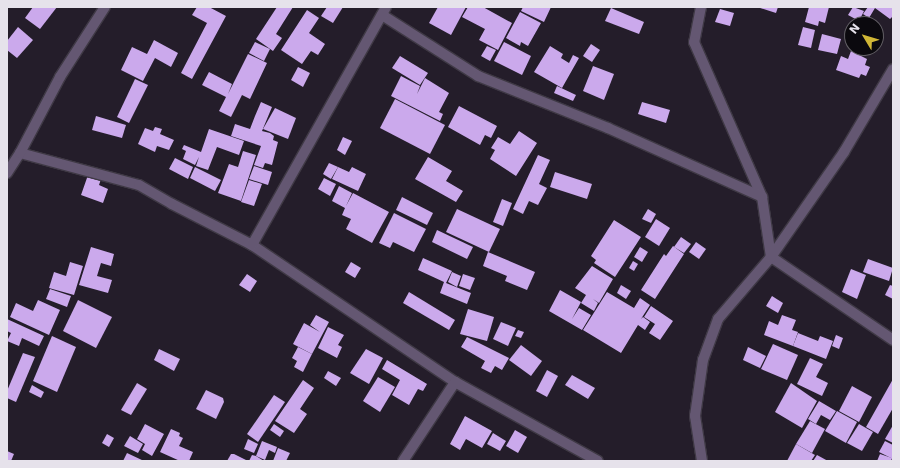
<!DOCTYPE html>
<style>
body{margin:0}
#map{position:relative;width:900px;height:468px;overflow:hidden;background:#241d2a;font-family:"DejaVu Sans",sans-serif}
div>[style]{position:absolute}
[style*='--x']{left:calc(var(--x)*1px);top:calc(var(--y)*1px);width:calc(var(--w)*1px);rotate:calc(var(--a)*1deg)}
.building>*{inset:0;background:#cba9ec}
.roads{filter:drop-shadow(1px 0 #3f3945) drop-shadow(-1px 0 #3f3945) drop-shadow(0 1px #3f3945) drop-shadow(0 -1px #3f3945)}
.street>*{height:10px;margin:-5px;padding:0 5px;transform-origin:5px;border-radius:5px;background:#645772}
span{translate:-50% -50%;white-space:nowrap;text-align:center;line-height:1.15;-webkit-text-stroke:4px #0b090e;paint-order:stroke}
.frame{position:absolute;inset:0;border:8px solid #e6e2eb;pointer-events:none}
.north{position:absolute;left:844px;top:16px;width:40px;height:40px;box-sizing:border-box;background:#0b090e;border:1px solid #636066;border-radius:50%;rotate:308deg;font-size:11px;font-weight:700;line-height:16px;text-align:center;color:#e6e2eb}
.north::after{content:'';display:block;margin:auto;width:14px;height:18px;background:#d1b736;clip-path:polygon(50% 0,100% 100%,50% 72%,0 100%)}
</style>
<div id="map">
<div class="building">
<i style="clip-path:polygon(33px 7px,57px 7px,40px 29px,25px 18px)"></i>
<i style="clip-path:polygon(197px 7px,209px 7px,226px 16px,192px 79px,181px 73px,207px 23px,192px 15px)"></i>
<i style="clip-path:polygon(277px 7px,293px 7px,276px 34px,282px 38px,273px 51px,256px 39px)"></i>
<i style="clip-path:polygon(327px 7px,343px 7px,333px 23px,321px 16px)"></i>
<i style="clip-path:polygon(438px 7px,466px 7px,451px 35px,429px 23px)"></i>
<i style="clip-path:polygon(468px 7px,483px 7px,512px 23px,498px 50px,479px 40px,485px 29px,462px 17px)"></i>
<i style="clip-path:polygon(523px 7px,551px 7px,544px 22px,521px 11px)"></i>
<i style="clip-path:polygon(757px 7px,778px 7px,776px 13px)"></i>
<i style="clip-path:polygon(809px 7px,829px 7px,825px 23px,819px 21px,818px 26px,805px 22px)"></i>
<i style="clip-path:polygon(853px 7px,864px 11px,859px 21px,848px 15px)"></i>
<i style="clip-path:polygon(868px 7px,893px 7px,893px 16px,890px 19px,875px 8px,869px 18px,863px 14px)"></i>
<i style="clip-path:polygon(611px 8px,644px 22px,639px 34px,605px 21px)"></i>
<i style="clip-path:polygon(720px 9px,734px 13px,730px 26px,715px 22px)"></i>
<i style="clip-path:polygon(307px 10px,319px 18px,309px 33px,325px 44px,318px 55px,311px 51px,302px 64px,281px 50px)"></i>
<i style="clip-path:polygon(520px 12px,541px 23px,528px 46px,521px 42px,520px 46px,506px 38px)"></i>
<i style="clip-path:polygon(18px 27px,33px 40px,17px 58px,7px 50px,7px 41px)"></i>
<i style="clip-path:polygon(803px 27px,815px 30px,811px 48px,798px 45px)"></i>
<i style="clip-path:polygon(822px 34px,841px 39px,837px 54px,818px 50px)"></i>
<i style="clip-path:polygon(154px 40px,178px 53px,171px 67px,155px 58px,143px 81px,121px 70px,132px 47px,147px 54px)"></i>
<i style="clip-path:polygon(255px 42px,270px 49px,264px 61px,249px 53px)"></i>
<i style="clip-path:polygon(504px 42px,531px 56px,522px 75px,494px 61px)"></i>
<i style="clip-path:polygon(591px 44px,600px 50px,592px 62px,583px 56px)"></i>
<i style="clip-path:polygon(487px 46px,496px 50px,490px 61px,481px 56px)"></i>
<i style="clip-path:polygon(550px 46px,563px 54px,561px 58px,569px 63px,573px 55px,579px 58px,562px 88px,534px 72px)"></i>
<i style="clip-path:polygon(851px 51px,867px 59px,865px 65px,870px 67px,866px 76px,861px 74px,859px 78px,836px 70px,841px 56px,848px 59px)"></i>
<i style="clip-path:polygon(248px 54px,267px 63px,250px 99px,242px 95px,231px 117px,219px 111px,226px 97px,202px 85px,209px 72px,232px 84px,228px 94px)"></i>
<i style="clip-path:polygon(400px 56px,428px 73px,420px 85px,392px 68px)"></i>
<i style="clip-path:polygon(593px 66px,614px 74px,604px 100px,583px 91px)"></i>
<i style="clip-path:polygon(298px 67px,310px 73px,303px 87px,291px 80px)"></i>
<i style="clip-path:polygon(401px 76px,420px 86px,417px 94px,425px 78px,449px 93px,439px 112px,443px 114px,440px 121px,391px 96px)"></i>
<i style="clip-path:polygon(135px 79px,148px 85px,129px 123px,117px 117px)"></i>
<i style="clip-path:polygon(557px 86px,576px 95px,573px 101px,554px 93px)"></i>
<i style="clip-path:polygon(395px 99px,445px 125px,430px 154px,380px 128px)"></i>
<i style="clip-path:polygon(261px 102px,272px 107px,262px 131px,270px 133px,274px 136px,273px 140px,278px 142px,272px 165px,265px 163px,263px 168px,254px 165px,261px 146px,231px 136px,235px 124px,250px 129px,255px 116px,263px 119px,255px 116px)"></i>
<i style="clip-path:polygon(642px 102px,670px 110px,666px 123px,638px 114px)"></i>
<i style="clip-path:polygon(459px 106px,497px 126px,491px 138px,485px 135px,480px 145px,448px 127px)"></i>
<i style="clip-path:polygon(275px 108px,296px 118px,288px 139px,263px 129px)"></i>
<i style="clip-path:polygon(96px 116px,126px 125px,122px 138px,92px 130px)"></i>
<i style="clip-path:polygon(155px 127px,162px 129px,160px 134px,174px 140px,169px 150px,157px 146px,155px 152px,138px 144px,145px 128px,153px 131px)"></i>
<i style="clip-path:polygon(209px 129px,244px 141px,239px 155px,217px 147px,208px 170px,196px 166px,199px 157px,195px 165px,183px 159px,186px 151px,182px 149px,184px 145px,201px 152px)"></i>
<i style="clip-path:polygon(519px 131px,537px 143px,516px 176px,490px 159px,495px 150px,491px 148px,498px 137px,510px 144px)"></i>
<i style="clip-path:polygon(343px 137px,352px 141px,345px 155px,337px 150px)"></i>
<i style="clip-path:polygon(243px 151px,256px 155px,241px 201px,218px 193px,229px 164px,238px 167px)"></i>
<i style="clip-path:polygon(538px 155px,550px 160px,539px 184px,547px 188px,538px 205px,529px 201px,523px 214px,513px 209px)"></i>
<i style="clip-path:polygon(428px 157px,452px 171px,446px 181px,463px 191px,456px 202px,415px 179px)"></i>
<i style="clip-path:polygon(175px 158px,193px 167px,188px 179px,169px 169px)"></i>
<i style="clip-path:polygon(329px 163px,338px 167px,331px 179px,323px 174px)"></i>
<i style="clip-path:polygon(254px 166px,272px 172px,268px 185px,249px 179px)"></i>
<i style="clip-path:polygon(195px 167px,221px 180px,215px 191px,190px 178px)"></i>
<i style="clip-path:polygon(338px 167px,349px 172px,352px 167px,366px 174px,358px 191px,332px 179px)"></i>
<i style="clip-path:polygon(555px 172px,592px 184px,587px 199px,550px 187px)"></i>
<i style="clip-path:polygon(88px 175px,101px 179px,99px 185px,108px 189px,103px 203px,81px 195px)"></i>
<i style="clip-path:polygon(324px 178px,336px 184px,330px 196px,318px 189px)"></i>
<i style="clip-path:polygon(249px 180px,262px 184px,254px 206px,241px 202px)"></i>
<i style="clip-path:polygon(339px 186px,352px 193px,346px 206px,353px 193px,389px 212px,372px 243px,346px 229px,351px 219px,342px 215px,345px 208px,332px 201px)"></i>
<i style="clip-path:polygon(402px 197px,433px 213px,427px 225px,396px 210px)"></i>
<i style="clip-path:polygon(502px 199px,512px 203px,503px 226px,493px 222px)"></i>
<i style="clip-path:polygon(457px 209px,500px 229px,489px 252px,446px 232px)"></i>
<i style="clip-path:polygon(648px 209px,656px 214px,651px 223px,642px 219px)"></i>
<i style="clip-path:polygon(394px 213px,426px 229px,414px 252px,393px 242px,390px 248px,379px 243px)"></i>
<i style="clip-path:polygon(656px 219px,670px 228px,659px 246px,645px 237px)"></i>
<i style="clip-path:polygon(614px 220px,641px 237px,615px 277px,594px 263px,596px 260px,591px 256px)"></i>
<i style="clip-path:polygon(437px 230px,473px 247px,467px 259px,432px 242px)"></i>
<i style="clip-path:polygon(681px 237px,691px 244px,684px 253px,674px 247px)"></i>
<i style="clip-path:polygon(696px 242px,706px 249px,699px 259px,689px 252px)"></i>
<i style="clip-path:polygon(673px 246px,684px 254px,655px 299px,641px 290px,664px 254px,666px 256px)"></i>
<i style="clip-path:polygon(91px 247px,114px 254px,111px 266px,101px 263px,97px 276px,112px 280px,108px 293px,79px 285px)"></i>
<i style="clip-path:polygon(640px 247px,648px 252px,642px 262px,634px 257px)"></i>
<i style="clip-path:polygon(488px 252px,535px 272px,527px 290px,505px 281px,507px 276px,483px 266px)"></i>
<i style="clip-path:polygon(423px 258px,452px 271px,446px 283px,471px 293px,467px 304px,440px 293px,444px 282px,418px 270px)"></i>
<i style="clip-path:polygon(868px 259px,893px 268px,889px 281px,863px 272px)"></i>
<i style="clip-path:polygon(633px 261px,638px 264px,634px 271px,629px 268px)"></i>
<i style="clip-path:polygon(70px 262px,83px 266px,74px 295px,49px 288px,54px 272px,66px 276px)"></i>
<i style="clip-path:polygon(351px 262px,361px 268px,355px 278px,345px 272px)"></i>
<i style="clip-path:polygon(592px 266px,613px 279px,599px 303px,593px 299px,598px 303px,594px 311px,581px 303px,586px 295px,575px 288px)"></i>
<i style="clip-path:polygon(851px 269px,866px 275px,857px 299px,842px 292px)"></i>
<i style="clip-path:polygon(452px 272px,461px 276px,457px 287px,448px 282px)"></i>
<i style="clip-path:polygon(247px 274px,257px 281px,250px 292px,239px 285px)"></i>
<i style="clip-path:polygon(463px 274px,475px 278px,470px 290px,459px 286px)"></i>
<i style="clip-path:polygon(621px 285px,631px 291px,626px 299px,617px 293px)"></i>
<i style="clip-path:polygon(890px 285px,893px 286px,893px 299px,885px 295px)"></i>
<i style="clip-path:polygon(50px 289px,71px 296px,67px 307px,46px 299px)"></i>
<i style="clip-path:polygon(560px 290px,581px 302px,572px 319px,579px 308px,591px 315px,582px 330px,549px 311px)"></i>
<i style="clip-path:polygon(409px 292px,455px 320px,449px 330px,403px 303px)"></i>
<i style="clip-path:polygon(607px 292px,634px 308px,640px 298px,650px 305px,641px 319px,643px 317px,650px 322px,645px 330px,638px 325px,621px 353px,583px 330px)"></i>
<i style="clip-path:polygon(772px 296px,783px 303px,778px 313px,766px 306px)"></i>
<i style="clip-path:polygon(38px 300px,60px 310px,49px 335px,10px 317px,16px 303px,33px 311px)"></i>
<i style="clip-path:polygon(78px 300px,112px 317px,96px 348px,63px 331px)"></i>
<i style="clip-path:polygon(651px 306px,673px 321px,660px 340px,649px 333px,655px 324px,644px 317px)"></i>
<i style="clip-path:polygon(468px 309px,494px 317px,487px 341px,460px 334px)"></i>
<i style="clip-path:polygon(316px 315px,329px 322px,312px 354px,293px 344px,304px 323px,320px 332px,310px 325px)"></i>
<i style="clip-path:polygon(782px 315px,796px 320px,792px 330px,798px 332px,793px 346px,764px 335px,769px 321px,778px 325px)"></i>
<i style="clip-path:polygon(7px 319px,44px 336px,39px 346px,22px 338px,19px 346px,7px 341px,11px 333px,7px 331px)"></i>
<i style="clip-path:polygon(501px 322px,516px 328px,508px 346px,493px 339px)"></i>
<i style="clip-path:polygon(328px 327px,344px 335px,338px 345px,342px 347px,337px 358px,318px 348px)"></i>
<i style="clip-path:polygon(518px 330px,524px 332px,521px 338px,515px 336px)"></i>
<i style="clip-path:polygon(798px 333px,818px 341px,820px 336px,833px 341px,826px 359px,793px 346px)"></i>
<i style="clip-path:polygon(836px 335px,843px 338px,839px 349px,832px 346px)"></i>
<i style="clip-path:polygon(52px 336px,76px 347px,57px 392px,33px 381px)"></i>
<i style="clip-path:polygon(467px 337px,509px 358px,502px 370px,495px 366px,491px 373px,481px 368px,485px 361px,461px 347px)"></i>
<i style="clip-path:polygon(773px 344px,798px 355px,787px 380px,761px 369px)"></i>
<i style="clip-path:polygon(521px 345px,542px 361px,531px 376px,509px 360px)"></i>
<i style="clip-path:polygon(298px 347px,312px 354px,303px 372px,294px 367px,297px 361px,292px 358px)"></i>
<i style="clip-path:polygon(748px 347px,766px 356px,760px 368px,743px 360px)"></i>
<i style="clip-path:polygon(159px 349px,180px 359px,174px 371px,154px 360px)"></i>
<i style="clip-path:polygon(366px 349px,383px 358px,369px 384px,350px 373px)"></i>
<i style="clip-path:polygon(23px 353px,35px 357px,16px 402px,7px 398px,7px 391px)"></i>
<i style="clip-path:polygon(810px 358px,823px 364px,816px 377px,828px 383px,822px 396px,797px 384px)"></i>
<i style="clip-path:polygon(387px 360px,427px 384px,423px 391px,418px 389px,409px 405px,392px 395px,400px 380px,382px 369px)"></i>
<i style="clip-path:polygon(547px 370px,558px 376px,547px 397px,536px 391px)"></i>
<i style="clip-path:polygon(328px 371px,341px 378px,336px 386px,324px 378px)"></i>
<i style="clip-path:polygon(572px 375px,595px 388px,588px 399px,565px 385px)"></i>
<i style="clip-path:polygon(378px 377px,395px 387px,380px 412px,363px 401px)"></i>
<i style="clip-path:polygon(893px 379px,893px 408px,878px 434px,866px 427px)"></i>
<i style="clip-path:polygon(303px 380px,314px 388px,300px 409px,307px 414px,294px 433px,275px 421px)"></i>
<i style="clip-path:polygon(137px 383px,147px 389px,131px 415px,121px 410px)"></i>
<i style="clip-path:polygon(791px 383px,817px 401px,802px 428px,775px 412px)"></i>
<i style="clip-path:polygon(32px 385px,44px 392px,41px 398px,29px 392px)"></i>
<i style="clip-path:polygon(852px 386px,872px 397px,859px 422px,839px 411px)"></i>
<i style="clip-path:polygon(206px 390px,223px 398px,224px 402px,216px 419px,196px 409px)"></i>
<i style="clip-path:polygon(274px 395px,285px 402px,258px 442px,247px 434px)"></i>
<i style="clip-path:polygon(819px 401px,836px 411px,830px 420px,821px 415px,816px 424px,808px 419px)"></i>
<i style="clip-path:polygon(837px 411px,857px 422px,846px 443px,825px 431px)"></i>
<i style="clip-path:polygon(465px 416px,492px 431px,482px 448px,466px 439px,460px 450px,450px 444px)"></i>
<i style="clip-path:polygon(810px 421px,825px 429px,812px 453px,796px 444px)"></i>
<i style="clip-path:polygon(145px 424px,164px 434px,152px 456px,142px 450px,145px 444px,137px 439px)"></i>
<i style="clip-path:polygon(274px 424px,284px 431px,280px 437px,270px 430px)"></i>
<i style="clip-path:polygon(859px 424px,873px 432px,862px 451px,847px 443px)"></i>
<i style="clip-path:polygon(893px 425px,893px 443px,885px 439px)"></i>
<i style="clip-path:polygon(171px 429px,180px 433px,179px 436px,183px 438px,179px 446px,193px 452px,189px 461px,180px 461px,160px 452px)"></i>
<i style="clip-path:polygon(515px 430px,527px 437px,518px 453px,506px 446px)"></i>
<i style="clip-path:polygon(493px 433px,506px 441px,500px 451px,487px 444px)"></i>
<i style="clip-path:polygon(107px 434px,114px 438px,109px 447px,102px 443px)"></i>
<i style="clip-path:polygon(130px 436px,143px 444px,138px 453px,124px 446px)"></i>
<i style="clip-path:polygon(248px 439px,258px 444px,254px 453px,244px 449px)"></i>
<i style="clip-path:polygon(262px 441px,277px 447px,275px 453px,269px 450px,265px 460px,256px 456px)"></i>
<i style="clip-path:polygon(885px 441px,893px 445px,893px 459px,879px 452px)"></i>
<i style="clip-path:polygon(796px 444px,815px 455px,811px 461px,787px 461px)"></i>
<i style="clip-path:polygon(278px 448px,290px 453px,286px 461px,273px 461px)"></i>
<i style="clip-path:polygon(7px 451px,14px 454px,11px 461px,7px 461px)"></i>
<i style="clip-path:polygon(127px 453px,144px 461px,123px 461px)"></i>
<i style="clip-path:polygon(231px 454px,234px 454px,248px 461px,227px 461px)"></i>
<i style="clip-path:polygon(880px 454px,892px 458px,891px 461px,877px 461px)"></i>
<i style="clip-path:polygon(252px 455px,256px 456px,264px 461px,249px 461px)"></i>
<i style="clip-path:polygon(817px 455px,828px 461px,813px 461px)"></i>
</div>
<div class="roads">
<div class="street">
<i style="--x:701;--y:7;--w:36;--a:101"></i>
<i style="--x:694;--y:42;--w:169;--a:66.3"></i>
<i style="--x:762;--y:197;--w:61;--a:81.5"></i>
<i style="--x:771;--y:257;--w:148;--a:34.2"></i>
<i style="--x:382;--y:15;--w:114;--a:32.4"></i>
<i style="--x:478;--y:76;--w:140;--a:21.8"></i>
<i style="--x:608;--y:128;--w:169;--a:24.1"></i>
<i style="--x:20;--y:153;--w:123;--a:15.1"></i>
<i style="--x:139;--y:185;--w:38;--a:30"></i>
<i style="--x:172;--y:204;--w:90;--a:27.1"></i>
<i style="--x:252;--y:245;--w:245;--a:34"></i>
<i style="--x:455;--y:382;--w:163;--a:28.9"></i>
<i style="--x:7;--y:173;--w:24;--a:-57"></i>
<i style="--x:20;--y:153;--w:86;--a:-62.2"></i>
<i style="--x:60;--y:77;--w:83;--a:-57.3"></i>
<i style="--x:252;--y:245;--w:273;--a:-60.6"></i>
<i style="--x:403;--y:461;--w:95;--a:-56.6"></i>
<i style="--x:702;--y:461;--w:46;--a:-98.8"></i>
<i style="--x:695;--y:416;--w:57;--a:-81.9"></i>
<i style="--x:703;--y:360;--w:44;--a:-69.9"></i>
<i style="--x:718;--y:319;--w:82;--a:-49.5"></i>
<i style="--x:771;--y:257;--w:128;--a:-55.2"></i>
<i style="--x:844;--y:152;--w:96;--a:-59.4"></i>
</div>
</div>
<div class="frame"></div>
<div class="north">N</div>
</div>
